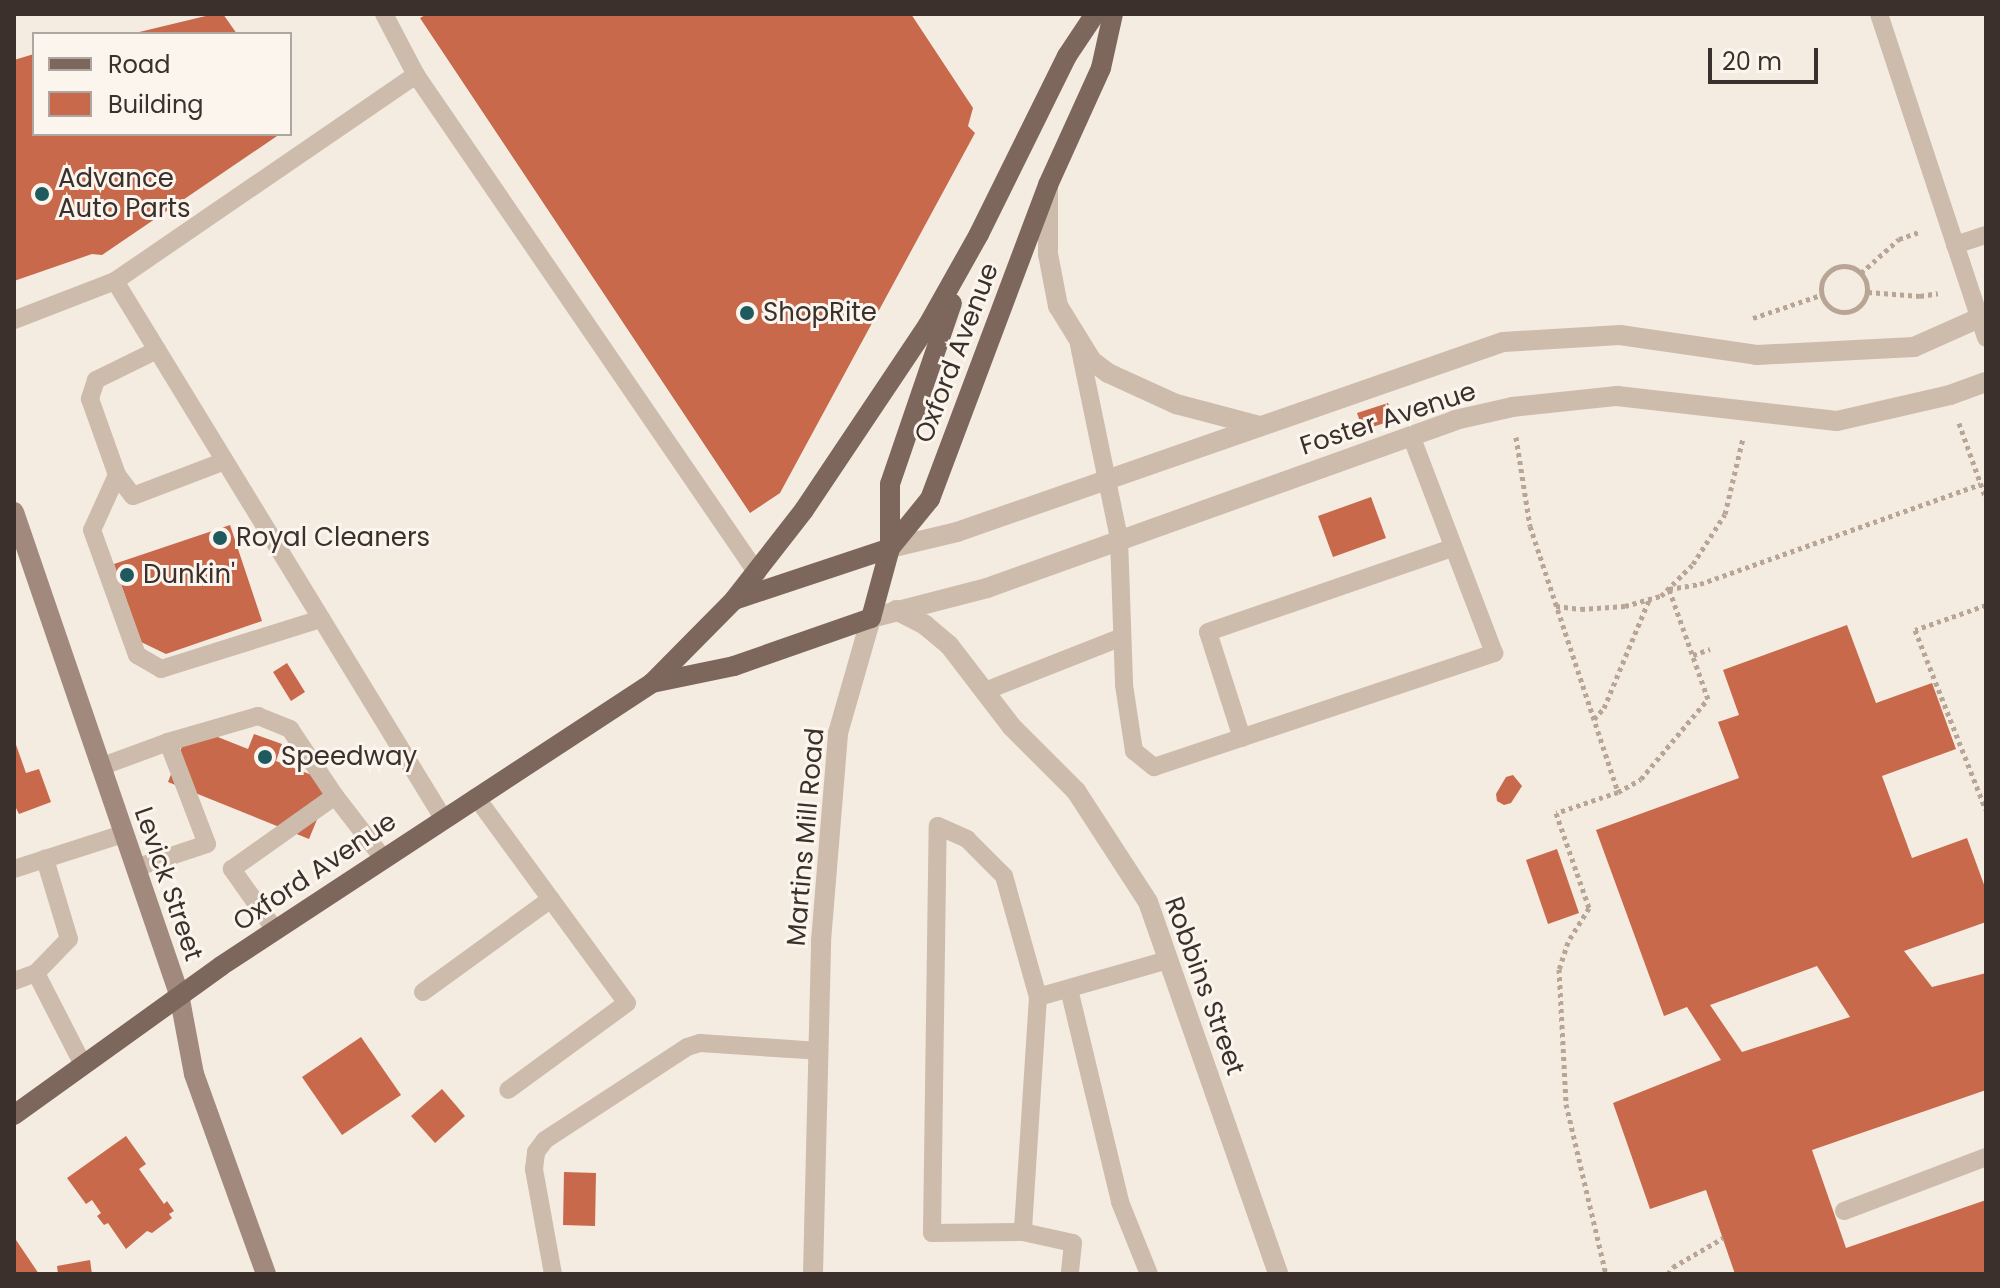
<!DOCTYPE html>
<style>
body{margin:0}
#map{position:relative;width:2000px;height:1288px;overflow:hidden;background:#f4ebe1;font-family:Poppins,sans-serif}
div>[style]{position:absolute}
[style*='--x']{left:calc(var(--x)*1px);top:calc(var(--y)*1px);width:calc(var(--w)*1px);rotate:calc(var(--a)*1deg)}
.building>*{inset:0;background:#c8694b}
.path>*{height:5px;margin-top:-2.5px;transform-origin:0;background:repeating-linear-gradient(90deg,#b9a596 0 4px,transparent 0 8px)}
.path>.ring{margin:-2.5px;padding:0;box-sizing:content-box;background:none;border:5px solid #b9a596;border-radius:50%}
.service>*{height:18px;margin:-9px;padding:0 9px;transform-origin:9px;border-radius:9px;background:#cdbbac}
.tertiary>*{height:20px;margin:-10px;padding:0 10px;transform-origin:10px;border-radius:10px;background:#cdbbac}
.secondary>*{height:20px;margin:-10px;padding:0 10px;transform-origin:10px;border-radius:10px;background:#a18a7d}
.primary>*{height:20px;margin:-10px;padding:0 10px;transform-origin:10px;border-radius:10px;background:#7d675c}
.dots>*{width:22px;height:22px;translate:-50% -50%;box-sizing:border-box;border:4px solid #fbf5ee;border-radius:50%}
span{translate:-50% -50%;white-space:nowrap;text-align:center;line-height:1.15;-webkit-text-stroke:6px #fbf5ee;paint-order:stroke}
.poi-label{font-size:26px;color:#3b302b}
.left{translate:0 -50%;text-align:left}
.street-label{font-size:26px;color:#3b302b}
.frame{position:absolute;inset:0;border:16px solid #3b302b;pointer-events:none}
.legend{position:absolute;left:32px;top:32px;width:260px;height:104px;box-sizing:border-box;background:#fbf5ee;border:2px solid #aea6a0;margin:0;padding:10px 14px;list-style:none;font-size:24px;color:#3b302b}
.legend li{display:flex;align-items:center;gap:16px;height:40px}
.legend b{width:40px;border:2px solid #aea6a0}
.scale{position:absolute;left:1708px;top:48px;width:110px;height:36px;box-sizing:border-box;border:4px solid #3b302b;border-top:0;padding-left:10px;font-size:24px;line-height:28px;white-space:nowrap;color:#3b302b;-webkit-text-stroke:6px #fbf5ee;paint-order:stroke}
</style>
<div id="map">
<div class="building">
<i style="clip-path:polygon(214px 14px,223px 14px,237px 34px,131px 34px)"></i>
<i style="clip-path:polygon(427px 14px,911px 14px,973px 108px,968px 126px,975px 133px,780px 493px,750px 513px,420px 18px)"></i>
<i style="clip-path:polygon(34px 54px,34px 134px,280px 134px,102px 255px,92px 254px,14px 281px,14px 60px)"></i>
<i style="clip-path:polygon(1388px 403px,1394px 420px,1363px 430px,1357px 413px)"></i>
<i style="clip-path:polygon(1371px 497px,1386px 538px,1333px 557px,1318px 516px)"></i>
<i style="clip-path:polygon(230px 525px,262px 621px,166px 654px,141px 642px,114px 564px)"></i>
<i style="clip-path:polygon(evenodd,1847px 625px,1876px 703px,1932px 683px,1956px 749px,1882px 776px,1912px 858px,1967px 838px,1986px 890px,1986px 922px,1904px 951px,1932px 987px,1986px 973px,1986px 1090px,1812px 1150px,1846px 1248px,1986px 1200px,1986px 1274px,1735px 1274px,1706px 1190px,1650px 1209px,1613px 1103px,1721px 1060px,1687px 1007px,1664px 1016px,1596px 830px,1739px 778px,1718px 722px,1739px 715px,1723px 670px,1847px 625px,1817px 966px,1850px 1017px,1742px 1052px,1710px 1005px,1817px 966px)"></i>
<i style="clip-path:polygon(287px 663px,305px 692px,291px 701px,273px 672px)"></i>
<i style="clip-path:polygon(190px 726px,248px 749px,254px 734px,282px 744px,276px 761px,332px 783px,309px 839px,168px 782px)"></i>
<i style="clip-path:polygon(14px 739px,26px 773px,39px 769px,51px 802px,19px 814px,14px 804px)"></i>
<i style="clip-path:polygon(1513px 775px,1522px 786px,1511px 803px,1504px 805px,1497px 801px,1496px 794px,1506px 777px)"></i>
<i style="clip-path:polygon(1557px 849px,1579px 913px,1548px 924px,1526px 860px)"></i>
<i style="clip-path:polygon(361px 1037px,401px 1095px,342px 1135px,302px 1077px)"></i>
<i style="clip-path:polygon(442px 1089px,465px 1116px,435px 1143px,411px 1116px)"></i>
<i style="clip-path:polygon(126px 1136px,146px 1164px,139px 1169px,164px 1204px,167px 1201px,174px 1211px,169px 1214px,172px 1218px,152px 1233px,147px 1231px,126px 1249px,108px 1223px,104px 1225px,97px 1216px,101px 1213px,92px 1200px,86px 1204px,67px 1178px)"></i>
<i style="clip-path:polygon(564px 1172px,596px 1173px,595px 1226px,563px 1225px)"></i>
<i style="clip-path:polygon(14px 1237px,39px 1274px,14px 1274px)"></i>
<i style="clip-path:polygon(90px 1260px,92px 1274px,58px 1274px,57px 1266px)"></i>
</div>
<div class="path">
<i class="ring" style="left:1821px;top:266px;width:41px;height:41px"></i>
<i style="--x:1861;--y:273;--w:51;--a:-41.8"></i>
<i style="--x:1899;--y:239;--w:21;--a:-19"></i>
<i style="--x:1868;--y:292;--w:52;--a:4.4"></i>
<i style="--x:1920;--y:296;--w:18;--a:-9"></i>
<i style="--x:1753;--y:318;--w:72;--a:-18.7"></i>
<i style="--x:1959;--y:423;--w:81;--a:70.4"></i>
<i style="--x:1516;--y:437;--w:90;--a:81.1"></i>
<i style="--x:1530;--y:526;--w:280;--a:71.7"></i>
<i style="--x:1618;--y:792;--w:65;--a:161.3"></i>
<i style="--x:1556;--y:813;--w:101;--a:70.8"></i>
<i style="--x:1589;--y:908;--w:40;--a:122"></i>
<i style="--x:1568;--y:942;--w:28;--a:108"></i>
<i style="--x:1559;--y:969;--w:135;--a:87"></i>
<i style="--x:1566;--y:1104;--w:175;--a:76.8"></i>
<i style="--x:1986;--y:605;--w:75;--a:160.6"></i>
<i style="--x:1915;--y:630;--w:193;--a:68.5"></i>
<i style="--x:1556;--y:606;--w:25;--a:7"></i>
<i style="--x:1581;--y:609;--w:44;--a:-3.9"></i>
<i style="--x:1625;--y:606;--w:37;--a:-16"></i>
<i style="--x:1661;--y:596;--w:45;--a:-45"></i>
<i style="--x:1693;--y:564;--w:59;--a:-57.4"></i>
<i style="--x:1725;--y:514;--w:78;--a:-76.7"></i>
<i style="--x:1693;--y:655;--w:18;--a:-19"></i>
<i style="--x:1594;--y:719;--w:15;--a:-48"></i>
<i style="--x:1604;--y:708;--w:117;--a:-67.4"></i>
<i style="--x:1618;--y:792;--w:26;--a:-29"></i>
<i style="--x:1641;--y:779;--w:104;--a:-50.1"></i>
<i style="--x:1708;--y:699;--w:117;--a:-109.5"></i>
<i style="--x:1669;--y:589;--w:31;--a:-9"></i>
<i style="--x:1700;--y:584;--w:298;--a:-19.6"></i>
<i style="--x:1668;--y:1274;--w:9;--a:-54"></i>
<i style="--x:1673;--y:1267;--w:58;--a:-30.1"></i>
</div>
<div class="service">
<i style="--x:384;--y:14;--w:69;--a:62.3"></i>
<i style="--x:416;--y:75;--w:604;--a:55.6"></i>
<i style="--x:1879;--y:14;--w:341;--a:71.7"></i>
<i style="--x:1955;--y:245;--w:33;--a:-18"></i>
<i style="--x:115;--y:281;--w:629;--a:58.58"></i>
<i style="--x:14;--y:320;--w:108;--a:-21.1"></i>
<i style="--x:115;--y:281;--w:365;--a:-34.4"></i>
<i style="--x:1079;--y:345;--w:198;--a:78.3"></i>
<i style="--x:1119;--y:539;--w:146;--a:88"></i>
<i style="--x:1124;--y:685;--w:67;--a:81.4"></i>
<i style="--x:1134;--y:751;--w:26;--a:39"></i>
<i style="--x:1154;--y:767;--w:359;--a:-18.5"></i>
<i style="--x:1494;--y:653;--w:232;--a:-110.9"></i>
<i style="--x:157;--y:350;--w:68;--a:153.8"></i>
<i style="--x:96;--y:380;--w:20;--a:108"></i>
<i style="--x:90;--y:399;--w:81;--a:70.4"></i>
<i style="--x:117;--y:475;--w:26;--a:53"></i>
<i style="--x:133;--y:496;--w:98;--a:-20.8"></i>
<i style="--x:117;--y:475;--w:60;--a:114.4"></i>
<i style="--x:92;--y:530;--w:133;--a:70.2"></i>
<i style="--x:137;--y:655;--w:28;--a:30"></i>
<i style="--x:161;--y:669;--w:168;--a:-17.4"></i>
<i style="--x:985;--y:691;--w:147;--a:-21.5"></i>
<i style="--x:1242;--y:738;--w:111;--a:-107.8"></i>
<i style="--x:1208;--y:632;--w:258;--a:-19"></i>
<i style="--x:168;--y:742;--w:94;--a:-16.1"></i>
<i style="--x:258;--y:716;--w:35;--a:22"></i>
<i style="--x:290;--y:729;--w:81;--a:56.1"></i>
<i style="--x:100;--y:767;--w:72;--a:-20.2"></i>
<i style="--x:168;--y:742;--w:109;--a:69.1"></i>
<i style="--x:207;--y:844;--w:76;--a:161.6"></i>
<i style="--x:476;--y:797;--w:255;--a:53.8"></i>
<i style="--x:627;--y:1003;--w:147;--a:143.8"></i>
<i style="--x:14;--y:869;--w:114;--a:-17.8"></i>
<i style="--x:275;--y:930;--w:75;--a:-125.2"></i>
<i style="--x:232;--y:869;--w:126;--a:-35.3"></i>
<i style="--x:335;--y:796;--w:78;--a:52.3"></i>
<i style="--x:36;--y:973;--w:103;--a:62.9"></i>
<i style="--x:14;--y:981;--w:23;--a:-20"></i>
<i style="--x:36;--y:973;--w:47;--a:-45.9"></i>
<i style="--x:69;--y:939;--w:84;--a:-106.7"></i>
<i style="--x:1069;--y:989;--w:219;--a:76.5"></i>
<i style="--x:1120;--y:1202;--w:78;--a:68.1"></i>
<i style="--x:423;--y:992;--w:158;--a:-36"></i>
<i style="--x:1038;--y:997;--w:235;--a:93.7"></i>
<i style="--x:1023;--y:1232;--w:91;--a:179.4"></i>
<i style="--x:932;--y:1233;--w:407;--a:-89.2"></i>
<i style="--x:938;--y:826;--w:32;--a:24"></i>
<i style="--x:967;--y:839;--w:52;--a:45"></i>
<i style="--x:1004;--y:876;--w:126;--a:74.3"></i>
<i style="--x:1038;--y:997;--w:135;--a:-15.9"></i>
<i style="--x:1844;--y:1211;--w:152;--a:-20.8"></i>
<i style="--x:1023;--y:1232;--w:51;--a:12.4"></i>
<i style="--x:1073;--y:1243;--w:31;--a:96"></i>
<i style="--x:553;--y:1274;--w:107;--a:-100.3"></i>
<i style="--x:534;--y:1169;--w:17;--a:-83"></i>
<i style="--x:536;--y:1152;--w:15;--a:-53"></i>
<i style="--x:545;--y:1140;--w:170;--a:-33.2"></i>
<i style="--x:687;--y:1047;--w:14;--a:-17"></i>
<i style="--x:700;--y:1043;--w:119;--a:3.8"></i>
</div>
<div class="tertiary">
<i style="--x:1048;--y:186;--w:68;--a:90"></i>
<i style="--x:1048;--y:254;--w:53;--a:79.1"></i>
<i style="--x:1058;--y:306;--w:65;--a:58.3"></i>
<i style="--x:1092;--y:361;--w:20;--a:37"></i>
<i style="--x:1108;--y:373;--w:75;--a:24.5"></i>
<i style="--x:1176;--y:404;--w:87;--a:14.7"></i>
<i style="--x:890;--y:548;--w:69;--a:-13.4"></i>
<i style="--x:957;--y:532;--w:578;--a:-19.19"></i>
<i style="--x:1503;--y:342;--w:117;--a:-3.4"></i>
<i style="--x:1620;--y:335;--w:138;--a:8.3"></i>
<i style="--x:1757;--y:355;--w:157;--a:-2.9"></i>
<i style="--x:1914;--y:347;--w:71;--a:-24"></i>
<i style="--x:896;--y:610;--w:33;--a:27"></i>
<i style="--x:925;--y:625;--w:31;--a:40"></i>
<i style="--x:949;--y:645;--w:103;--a:52.5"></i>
<i style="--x:1012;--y:727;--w:91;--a:45"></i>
<i style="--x:1076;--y:791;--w:132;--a:57"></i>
<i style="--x:1148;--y:902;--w:394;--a:70.7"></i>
<i style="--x:813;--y:1274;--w:333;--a:-88.6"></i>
<i style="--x:821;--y:941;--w:209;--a:-85.3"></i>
<i style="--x:838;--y:733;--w:120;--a:-74"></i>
<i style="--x:871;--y:618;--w:120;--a:-14.5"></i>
<i style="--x:987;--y:588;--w:497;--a:-19.7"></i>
<i style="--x:1455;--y:420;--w:58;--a:-12.8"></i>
<i style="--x:1512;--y:407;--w:106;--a:-6"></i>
<i style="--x:1617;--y:396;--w:221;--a:6.5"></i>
<i style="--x:1837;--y:421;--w:116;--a:-13"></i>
<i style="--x:1950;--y:395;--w:38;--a:-20"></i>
</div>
<div class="secondary">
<i style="--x:14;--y:512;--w:509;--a:71.1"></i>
<i style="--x:179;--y:994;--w:81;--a:79.4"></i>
<i style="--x:194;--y:1074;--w:213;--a:70.2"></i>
</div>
<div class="primary">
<i style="--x:737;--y:599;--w:161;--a:-18.4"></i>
<i style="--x:890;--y:548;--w:63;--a:-50.8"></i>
<i style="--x:930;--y:499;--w:335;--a:-69.4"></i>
<i style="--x:1048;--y:185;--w:128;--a:-65.6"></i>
<i style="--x:1101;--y:68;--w:55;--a:-77.5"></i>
<i style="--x:652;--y:683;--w:84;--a:-11.7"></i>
<i style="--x:734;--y:666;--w:145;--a:-19.3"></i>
<i style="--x:871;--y:618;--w:73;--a:-74.8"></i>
<i style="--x:890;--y:548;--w:64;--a:-90"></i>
<i style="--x:890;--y:484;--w:191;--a:-71.1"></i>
<i style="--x:14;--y:1115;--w:255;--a:-35.7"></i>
<i style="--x:221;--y:966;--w:516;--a:-33.29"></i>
<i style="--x:652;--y:683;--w:117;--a:-45.3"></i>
<i style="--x:734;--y:600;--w:114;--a:-52.1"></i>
<i style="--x:804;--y:510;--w:223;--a:-56.2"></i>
<i style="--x:928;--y:325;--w:104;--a:-60.7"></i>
<i style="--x:979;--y:234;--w:199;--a:-63.7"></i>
<i style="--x:1067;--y:56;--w:50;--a:-56.3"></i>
</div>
<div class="dots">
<i style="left:42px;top:194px;background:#1f5a5e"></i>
<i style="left:747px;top:313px;background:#1f5a5e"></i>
<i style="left:220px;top:538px;background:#1f5a5e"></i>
<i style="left:127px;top:575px;background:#1f5a5e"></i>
<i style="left:265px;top:757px;background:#1f5a5e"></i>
</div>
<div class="poi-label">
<span class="left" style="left:58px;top:194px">Advance<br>Auto Parts</span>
<span class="left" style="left:763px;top:313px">ShopRite</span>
<span class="left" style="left:236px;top:538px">Royal Cleaners</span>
<span class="left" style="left:143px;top:575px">Dunkin'</span>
<span class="left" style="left:281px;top:757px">Speedway</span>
</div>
<div class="street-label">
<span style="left:957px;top:353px;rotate:-69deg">Oxford Avenue</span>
<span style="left:1388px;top:419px;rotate:-18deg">Foster Avenue</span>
<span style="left:806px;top:837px;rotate:-85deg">Martins Mill Road</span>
<span style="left:315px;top:872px;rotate:-34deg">Oxford Avenue</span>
<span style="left:168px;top:884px;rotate:71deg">Levick Street</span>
<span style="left:1204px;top:986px;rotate:70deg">Robbins Street</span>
</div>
<div class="frame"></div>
<ul class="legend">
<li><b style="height:10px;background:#7d675c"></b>Road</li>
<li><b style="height:22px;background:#c8694b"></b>Building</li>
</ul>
<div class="scale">20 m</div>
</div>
